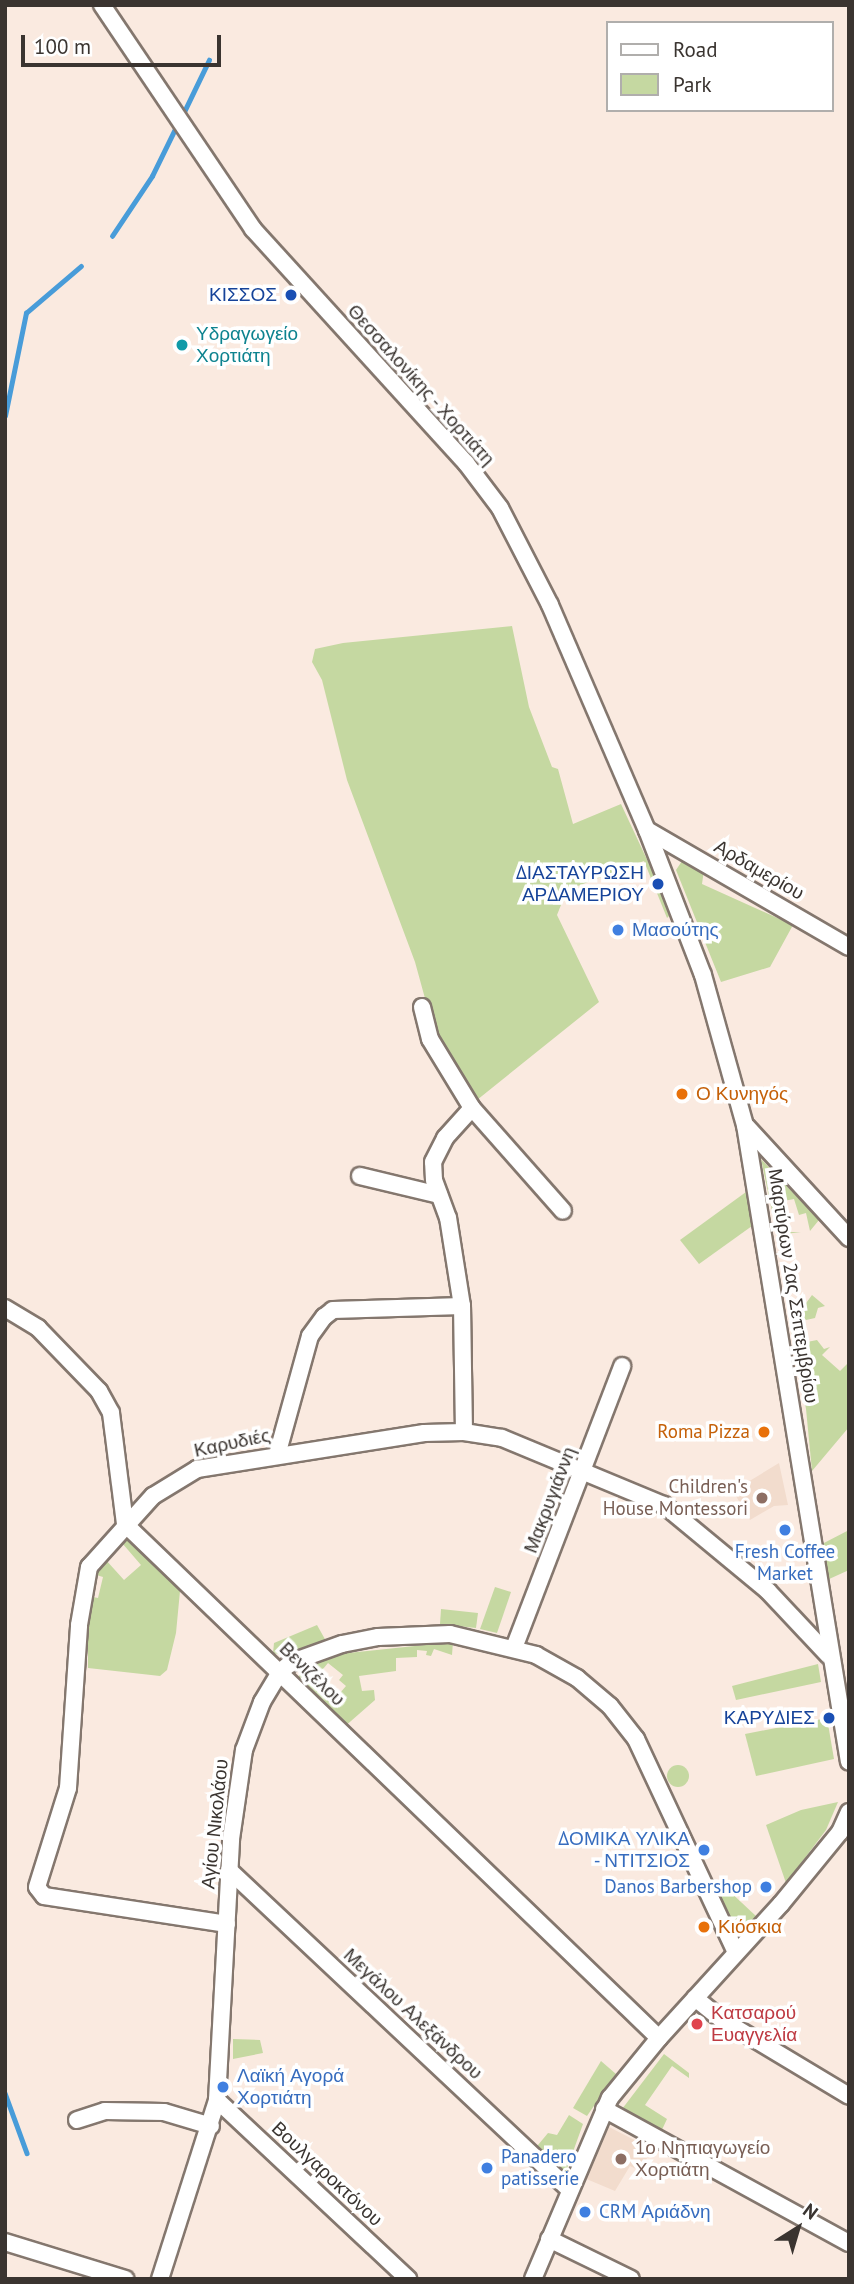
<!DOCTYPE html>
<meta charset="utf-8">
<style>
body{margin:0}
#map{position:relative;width:854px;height:2284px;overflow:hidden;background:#faeae0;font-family:"PT Sans",sans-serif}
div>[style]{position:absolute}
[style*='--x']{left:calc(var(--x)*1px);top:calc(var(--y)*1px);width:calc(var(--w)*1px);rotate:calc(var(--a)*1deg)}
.built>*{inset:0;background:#f2dccd}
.green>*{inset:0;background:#c5d8a1}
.round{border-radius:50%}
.stream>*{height:4.5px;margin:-2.25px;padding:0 2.25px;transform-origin:2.25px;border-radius:2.25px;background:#489cd9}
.roads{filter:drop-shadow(2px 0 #84776e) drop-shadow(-2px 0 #84776e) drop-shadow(0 2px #84776e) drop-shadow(0 -2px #84776e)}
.minor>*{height:16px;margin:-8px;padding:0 8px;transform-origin:8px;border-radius:8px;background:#fff}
.dots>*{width:19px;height:19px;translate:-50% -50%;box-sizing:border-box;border:4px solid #fff;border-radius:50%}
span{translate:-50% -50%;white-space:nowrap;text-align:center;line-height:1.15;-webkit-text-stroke:7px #fff;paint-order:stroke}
.transit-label{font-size:19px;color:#164399}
.right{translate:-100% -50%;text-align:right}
.culture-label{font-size:19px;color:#0d838f}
.left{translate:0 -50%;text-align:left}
.street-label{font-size:19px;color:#3a3430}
.shop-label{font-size:19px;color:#366cbe}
.food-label{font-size:19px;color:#c56008}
.education-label{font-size:19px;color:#785e54}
.health-label{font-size:19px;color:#be3a42}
.frame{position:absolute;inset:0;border:7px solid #3a3430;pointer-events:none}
.legend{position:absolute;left:606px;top:21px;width:228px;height:91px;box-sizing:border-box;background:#fff;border:2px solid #b0aeac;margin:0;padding:9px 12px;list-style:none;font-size:21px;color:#3a3430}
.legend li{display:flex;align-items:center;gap:14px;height:35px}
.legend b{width:35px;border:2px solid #b0aeac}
.north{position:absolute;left:763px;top:2193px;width:70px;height:70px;-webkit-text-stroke:5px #fff;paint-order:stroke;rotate:37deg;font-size:19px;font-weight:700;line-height:28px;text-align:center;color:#3a3430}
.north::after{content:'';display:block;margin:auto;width:24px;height:32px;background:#3a3430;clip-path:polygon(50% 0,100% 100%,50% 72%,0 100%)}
.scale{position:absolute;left:21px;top:35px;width:200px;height:32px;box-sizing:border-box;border:4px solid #3a3430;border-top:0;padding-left:9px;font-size:21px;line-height:24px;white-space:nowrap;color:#3a3430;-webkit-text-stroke:5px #fff;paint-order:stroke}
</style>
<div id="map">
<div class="built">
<i style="clip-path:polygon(779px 1463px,788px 1505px,774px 1506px,750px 1520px,733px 1491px)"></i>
<i style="clip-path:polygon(609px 2127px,652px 2149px,640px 2171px,630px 2166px,615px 2191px,584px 2178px)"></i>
</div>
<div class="green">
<i style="clip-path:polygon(512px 626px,529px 707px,552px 767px,558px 769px,573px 824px,621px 804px,672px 913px,667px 918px,644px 861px,567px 890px,557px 915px,599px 1002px,477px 1100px,437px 1042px,415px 962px,347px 780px,322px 680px,312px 662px,315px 649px,343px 643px)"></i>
<i style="clip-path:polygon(682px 861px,704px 870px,702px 884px,793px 925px,770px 967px,721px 982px,676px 870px)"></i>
<i style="clip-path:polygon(761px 1159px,819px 1220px,810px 1231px,806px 1213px,799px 1215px,794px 1199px,773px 1203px,781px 1232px,801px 1232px,777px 1235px)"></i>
<i style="clip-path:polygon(746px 1192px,752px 1226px,699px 1264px,680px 1240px)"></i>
<i style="clip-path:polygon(812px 1295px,825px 1306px,818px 1308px,815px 1318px,806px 1320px,802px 1315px,801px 1335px,807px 1342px,817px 1340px,824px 1349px,830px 1347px,822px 1355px,840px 1371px,849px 1362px,849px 1427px,812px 1471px,806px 1409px,790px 1325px)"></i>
<i style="clip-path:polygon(849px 1530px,849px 1570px,827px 1580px,822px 1544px)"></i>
<i style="clip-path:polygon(128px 1540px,180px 1591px,176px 1633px,167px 1670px,160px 1676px,88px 1668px,88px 1596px,98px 1598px,103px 1577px,93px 1574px,105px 1559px,124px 1580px,141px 1565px,122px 1543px)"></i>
<i style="clip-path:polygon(495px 1587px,511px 1592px,497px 1633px,480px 1629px)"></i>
<i style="clip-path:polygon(441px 1609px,478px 1613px,476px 1628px,440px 1624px)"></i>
<i style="clip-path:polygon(317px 1625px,326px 1641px,289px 1657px,273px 1653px,274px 1643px)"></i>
<i style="clip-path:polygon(evenodd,453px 1642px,452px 1655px,434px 1649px,431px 1656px,426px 1655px,427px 1651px,417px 1650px,417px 1657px,396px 1658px,396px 1671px,359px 1676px,362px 1691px,374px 1690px,375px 1700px,343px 1728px,297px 1685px,297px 1678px,304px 1670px,310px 1672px,317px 1661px,329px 1655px,453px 1642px,328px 1663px,343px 1675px,339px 1680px,346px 1686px,340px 1693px,318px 1675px,328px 1663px)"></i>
<i style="clip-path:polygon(818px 1664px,821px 1682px,736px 1700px,732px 1686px)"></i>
<i style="clip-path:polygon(827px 1718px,834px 1759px,756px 1776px,745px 1734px)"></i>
<i class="round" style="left:667px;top:1765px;width:22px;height:22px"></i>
<i style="clip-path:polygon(838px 1802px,826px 1830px,786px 1883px,766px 1825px,801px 1810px)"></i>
<i style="clip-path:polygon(726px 1888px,757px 1917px,741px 1936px,719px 1897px)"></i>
<i style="clip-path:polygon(233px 2039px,260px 2040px,263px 2053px,233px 2059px)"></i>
<i style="clip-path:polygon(664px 2054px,689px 2073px,689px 2078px,672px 2066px,645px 2105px,667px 2119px,660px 2134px,619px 2113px)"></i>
<i style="clip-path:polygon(601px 2061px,616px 2074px,587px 2116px,573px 2108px)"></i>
<i style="clip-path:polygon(569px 2115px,583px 2124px,565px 2174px,533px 2151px,548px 2133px,557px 2135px)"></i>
</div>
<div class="stream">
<i style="--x:182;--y:116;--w:62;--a:-64.3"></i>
<i style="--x:112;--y:236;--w:72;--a:-56.3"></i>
<i style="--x:152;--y:176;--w:59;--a:-63.9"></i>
<i style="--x:5;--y:416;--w:105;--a:-78.5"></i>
<i style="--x:26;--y:313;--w:72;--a:-40.5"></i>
<i style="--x:5;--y:2093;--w:64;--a:69.9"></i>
</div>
<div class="roads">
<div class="minor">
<i style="--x:102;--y:5;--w:270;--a:56"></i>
<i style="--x:253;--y:229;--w:316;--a:47.7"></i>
<i style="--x:466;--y:463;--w:56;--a:52.9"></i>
<i style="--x:500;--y:508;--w:109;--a:62.7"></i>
<i style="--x:550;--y:605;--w:245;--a:66.7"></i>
<i style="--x:647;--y:830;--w:155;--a:68.9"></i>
<i style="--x:703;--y:975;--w:156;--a:74.4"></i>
<i style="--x:745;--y:1125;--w:645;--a:80.73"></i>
<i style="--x:647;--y:830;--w:233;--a:30.1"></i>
<i style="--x:422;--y:1007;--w:33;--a:76"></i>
<i style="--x:430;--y:1039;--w:81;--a:58.7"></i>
<i style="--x:472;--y:1108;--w:137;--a:48.5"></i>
<i style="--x:747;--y:1127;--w:151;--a:47.4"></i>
<i style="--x:360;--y:1176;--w:81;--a:13.5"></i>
<i style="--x:5;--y:1308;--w:39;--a:31"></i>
<i style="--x:38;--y:1328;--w:88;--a:45.9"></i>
<i style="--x:99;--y:1391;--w:25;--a:61"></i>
<i style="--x:111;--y:1413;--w:112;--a:82.8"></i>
<i style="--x:125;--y:1524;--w:741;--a:43.91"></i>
<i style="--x:464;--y:1432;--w:126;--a:-90.9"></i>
<i style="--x:462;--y:1306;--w:89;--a:-99"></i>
<i style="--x:448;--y:1218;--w:40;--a:-110.2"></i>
<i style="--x:434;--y:1180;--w:18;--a:-93"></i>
<i style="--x:433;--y:1162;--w:27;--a:-63"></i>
<i style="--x:445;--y:1138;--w:40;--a:-48"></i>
<i style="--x:277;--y:1455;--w:123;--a:-74.5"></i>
<i style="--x:310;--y:1336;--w:24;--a:-54"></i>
<i style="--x:324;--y:1317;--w:11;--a:-38"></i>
<i style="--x:333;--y:1310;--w:129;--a:-1.8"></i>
<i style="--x:514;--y:1648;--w:302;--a:-69"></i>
<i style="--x:229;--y:1870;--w:466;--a:43.2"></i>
<i style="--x:227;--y:1924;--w:185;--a:-171.3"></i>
<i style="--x:44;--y:1896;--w:11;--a:-128"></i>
<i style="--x:37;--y:1887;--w:104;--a:-72.6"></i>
<i style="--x:68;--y:1788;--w:163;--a:-86.1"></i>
<i style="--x:79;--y:1625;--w:59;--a:-80.2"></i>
<i style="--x:89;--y:1567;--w:96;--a:-48"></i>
<i style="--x:153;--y:1496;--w:52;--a:-31.5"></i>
<i style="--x:197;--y:1469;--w:230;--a:-9"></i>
<i style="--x:424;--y:1433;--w:40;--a:-1.4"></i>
<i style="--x:464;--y:1432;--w:38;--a:9"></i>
<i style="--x:502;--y:1438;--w:175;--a:22.5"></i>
<i style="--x:664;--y:1505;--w:135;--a:39.6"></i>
<i style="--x:768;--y:1591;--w:88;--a:46.8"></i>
<i style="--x:695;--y:1998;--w:33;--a:39"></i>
<i style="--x:721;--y:2019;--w:149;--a:31"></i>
<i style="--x:217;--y:2100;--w:262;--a:43.1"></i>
<i style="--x:604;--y:2109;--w:279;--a:28.7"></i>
<i style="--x:77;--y:2120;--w:29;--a:-18"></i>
<i style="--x:105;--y:2111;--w:59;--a:1"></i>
<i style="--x:164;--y:2112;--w:49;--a:16.6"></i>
<i style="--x:549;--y:2239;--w:91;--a:26"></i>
<i style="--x:5;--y:2242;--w:126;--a:17.1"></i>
<i style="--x:160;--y:2279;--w:188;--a:-72.3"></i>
<i style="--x:217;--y:2100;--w:261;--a:-86.9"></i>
<i style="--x:231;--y:1839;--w:90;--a:-81.7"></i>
<i style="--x:244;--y:1750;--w:51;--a:-69.4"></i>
<i style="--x:262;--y:1702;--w:35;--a:-59"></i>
<i style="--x:280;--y:1672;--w:16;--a:-40"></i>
<i style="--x:292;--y:1662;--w:53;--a:-19.8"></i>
<i style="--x:342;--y:1644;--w:37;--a:-11"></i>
<i style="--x:378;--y:1637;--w:72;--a:-2.4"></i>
<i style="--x:450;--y:1634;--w:89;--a:13.7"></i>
<i style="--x:536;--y:1655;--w:47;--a:29.3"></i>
<i style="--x:577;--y:1678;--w:43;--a:40.3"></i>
<i style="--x:610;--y:1706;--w:42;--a:51.8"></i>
<i style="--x:636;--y:1739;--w:235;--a:64.9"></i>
<i style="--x:533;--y:2279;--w:197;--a:-67"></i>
<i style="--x:610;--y:2098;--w:77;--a:-50.8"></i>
<i style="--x:659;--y:2038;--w:181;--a:-47.7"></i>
<i style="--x:781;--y:1904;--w:93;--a:-50.7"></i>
<i style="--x:840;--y:1832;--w:22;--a:-66"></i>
</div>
</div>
<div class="dots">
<i style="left:291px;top:295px;background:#1a4fb4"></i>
<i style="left:182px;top:345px;background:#0f9aa8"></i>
<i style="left:658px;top:884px;background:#1a4fb4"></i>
<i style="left:618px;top:930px;background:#3f7fe0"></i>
<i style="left:682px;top:1094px;background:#e8710a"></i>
<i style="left:764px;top:1432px;background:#e8710a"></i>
<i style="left:762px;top:1498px;background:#8d6e63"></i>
<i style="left:785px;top:1530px;background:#3f7fe0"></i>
<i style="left:829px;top:1718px;background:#1a4fb4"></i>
<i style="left:704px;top:1850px;background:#3f7fe0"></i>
<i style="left:766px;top:1887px;background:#3f7fe0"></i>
<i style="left:704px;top:1927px;background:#e8710a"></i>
<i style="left:697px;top:2024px;background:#e0444e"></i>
<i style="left:223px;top:2087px;background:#3f7fe0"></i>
<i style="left:621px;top:2159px;background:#8d6e63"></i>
<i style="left:487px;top:2168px;background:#3f7fe0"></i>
<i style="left:585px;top:2212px;background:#3f7fe0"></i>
</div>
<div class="transit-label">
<span class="right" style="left:277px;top:295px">ΚΙΣΣΟΣ</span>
<span class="right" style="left:644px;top:884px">ΔΙΑΣΤΑΥΡΩΣΗ<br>ΑΡΔΑΜΕΡΙΟΥ</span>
<span class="right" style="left:815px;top:1718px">ΚΑΡΥΔΙΕΣ</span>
</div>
<div class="culture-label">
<span class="left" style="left:196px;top:345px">Υδραγωγείο<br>Χορτιάτη</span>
</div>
<div class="street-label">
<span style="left:421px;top:385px;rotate:48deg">Θεσσαλονίκης - Χορτιάτη</span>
<span style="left:759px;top:870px;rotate:30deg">Αρδαμερίου</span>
<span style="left:793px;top:1286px;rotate:81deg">Μαρτύρων 2ας Σεπτεμβρίου</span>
<span style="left:232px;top:1443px;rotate:-12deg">Καρυδιές</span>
<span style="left:550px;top:1500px;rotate:-69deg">Μακρυγιάννη</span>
<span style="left:312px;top:1674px;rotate:44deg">Βενιζέλου</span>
<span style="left:215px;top:1824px;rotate:-84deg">Αγίου Νικολάου</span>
<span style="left:413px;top:2014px;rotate:43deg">Μεγάλου Αλεξάνδρου</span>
<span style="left:327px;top:2174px;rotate:43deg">Βουλγαροκτόνου</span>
</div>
<div class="shop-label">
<span class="left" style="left:632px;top:930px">Μασούτης</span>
<span style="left:785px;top:1563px">Fresh Coffee<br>Market</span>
<span class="right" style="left:690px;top:1850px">ΔΟΜΙΚΑ ΥΛΙΚΑ<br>- ΝΤΙΤΣΙΟΣ</span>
<span class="right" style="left:752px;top:1887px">Danos Barbershop</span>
<span class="left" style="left:237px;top:2087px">Λαϊκή Αγορά<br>Χορτιάτη</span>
<span class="left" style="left:501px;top:2168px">Panadero<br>patisserie</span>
<span class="left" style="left:599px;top:2212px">CRM Αριάδνη</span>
</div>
<div class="food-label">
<span class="left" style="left:696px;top:1094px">Ο Κυνηγός</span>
<span class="right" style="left:750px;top:1432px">Roma Pizza</span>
<span class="left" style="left:718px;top:1927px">Κιόσκια</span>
</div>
<div class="education-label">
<span class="right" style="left:748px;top:1498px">Children's<br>House Montessori</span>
<span class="left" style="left:635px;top:2159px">1ο Νηπιαγωγείο<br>Χορτιάτη</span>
</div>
<div class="health-label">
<span class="left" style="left:711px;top:2024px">Κατσαρού<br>Ευαγγελία</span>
</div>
<div class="frame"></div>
<ul class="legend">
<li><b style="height:9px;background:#fff"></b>Road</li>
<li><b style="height:19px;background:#c5d8a1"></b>Park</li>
</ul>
<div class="north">N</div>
<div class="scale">100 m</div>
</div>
